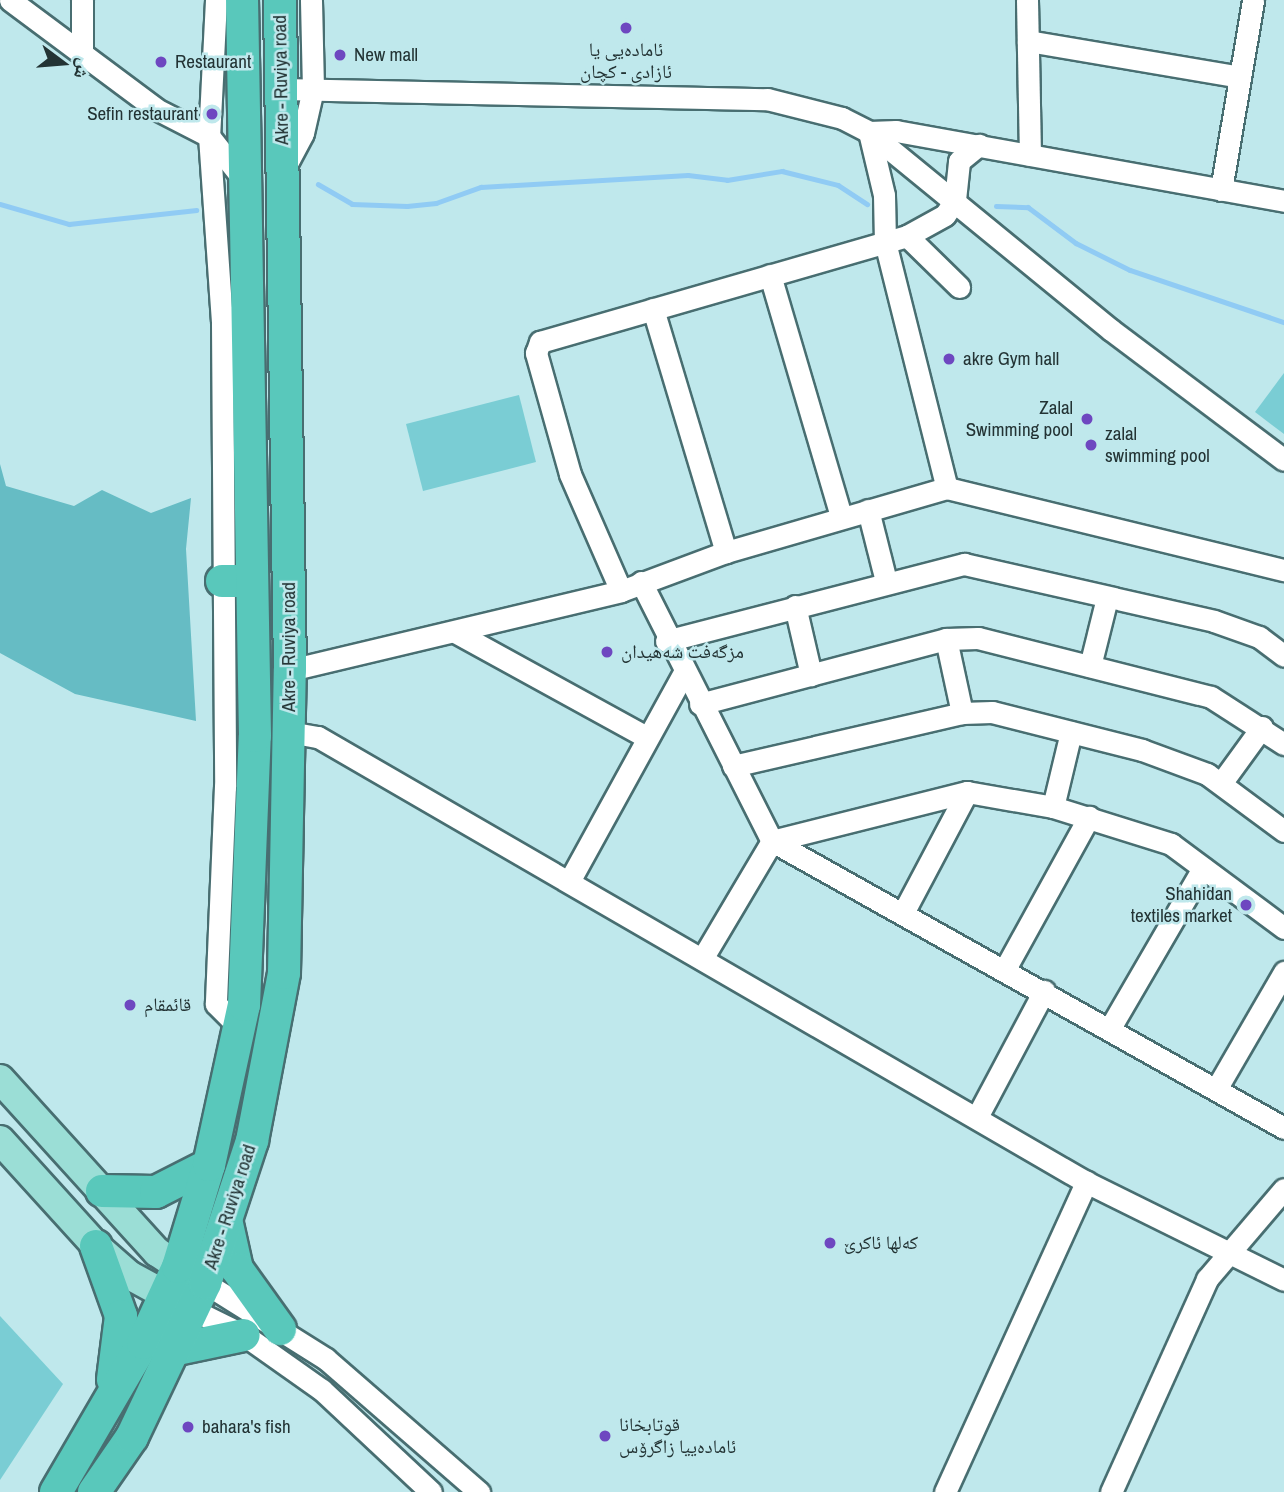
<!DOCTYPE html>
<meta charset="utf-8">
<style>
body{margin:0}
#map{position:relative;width:1284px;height:1492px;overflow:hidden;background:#bfe8ec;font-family:"Archivo Narrow","Noto Naskh Arabic",sans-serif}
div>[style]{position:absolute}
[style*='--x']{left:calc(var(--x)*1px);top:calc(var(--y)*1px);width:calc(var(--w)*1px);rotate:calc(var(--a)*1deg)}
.green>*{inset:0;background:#7acdd4}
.forest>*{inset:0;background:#66bcc4}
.stream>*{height:4.5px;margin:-2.25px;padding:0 2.25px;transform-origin:2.25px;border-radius:2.25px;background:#90cbf4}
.roads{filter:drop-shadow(2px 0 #486e71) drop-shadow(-2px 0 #486e71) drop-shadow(0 2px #486e71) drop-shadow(0 -2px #486e71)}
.minor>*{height:21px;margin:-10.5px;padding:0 10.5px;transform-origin:10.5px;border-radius:10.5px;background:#fff}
.major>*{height:28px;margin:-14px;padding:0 14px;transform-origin:14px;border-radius:14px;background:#9bded6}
.highway>*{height:32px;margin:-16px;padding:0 16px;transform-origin:16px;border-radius:16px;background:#59c8bb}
.dots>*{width:19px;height:19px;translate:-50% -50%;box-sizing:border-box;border:4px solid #bfe8ec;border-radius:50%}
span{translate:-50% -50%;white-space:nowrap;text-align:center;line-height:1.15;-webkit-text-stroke:5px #bfe8ec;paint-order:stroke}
.poi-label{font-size:19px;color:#233334}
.left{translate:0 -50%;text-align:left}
.right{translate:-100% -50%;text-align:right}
.street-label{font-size:19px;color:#233334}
.north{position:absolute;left:28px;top:28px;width:70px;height:70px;-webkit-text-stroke:5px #bfe8ec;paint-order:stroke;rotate:106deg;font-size:19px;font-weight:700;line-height:28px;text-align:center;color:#233334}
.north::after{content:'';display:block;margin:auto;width:24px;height:32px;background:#233334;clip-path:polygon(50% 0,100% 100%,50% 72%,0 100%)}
</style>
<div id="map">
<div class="green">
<i style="clip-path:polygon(1284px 373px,1284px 434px,1255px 412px)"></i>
<i style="clip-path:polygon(519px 395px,536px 462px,423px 491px,406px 424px)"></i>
<i style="clip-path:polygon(0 1316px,63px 1384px,0 1480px)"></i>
</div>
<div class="forest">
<i style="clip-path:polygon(0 464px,6px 486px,74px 506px,102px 490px,151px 513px,191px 498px,186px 549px,196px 721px,75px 694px,0 653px)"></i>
</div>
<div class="stream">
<i style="--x:318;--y:184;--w:39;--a:30"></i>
<i style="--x:352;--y:204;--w:55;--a:2.1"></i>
<i style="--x:407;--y:206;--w:29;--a:-6"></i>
<i style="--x:436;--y:203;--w:48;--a:-19.6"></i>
<i style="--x:481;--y:187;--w:207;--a:-3.3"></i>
<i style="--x:688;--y:175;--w:39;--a:7"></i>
<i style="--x:727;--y:180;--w:56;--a:-9.3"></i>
<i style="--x:782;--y:171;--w:58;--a:14"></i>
<i style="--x:838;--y:185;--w:35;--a:33"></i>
<i style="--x:0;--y:204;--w:72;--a:16.2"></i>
<i style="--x:69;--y:224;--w:128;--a:-6.3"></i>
<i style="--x:996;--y:206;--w:32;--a:2"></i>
<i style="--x:1028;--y:207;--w:60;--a:36.9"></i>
<i style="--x:1076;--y:243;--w:60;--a:26.6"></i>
<i style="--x:1130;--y:270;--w:163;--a:18.7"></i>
</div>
<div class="roads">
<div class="minor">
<i style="--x:10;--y:0;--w:182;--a:36.7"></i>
<i style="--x:156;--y:109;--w:59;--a:27"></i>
<i style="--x:209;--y:136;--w:55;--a:51.7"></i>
<i style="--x:216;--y:0;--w:136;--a:92.9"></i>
<i style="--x:209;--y:136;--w:188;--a:86"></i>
<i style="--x:222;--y:324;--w:462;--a:89.6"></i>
<i style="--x:225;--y:786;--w:218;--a:92.4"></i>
<i style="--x:216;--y:1004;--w:33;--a:45"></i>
<i style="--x:1027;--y:0;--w:155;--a:88.9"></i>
<i style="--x:1028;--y:41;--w:215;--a:9.6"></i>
<i style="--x:82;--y:53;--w:53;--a:-90"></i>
<i style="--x:281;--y:89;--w:486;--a:1.2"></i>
<i style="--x:767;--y:99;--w:77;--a:14.2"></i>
<i style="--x:842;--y:118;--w:30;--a:27"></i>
<i style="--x:869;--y:132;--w:313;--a:39.3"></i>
<i style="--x:1111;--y:330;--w:216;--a:36.9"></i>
<i style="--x:869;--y:132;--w:27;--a:-2"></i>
<i style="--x:896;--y:131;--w:394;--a:10.2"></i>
<i style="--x:869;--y:132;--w:65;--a:76.6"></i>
<i style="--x:884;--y:195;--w:47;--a:88.8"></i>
<i style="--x:885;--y:242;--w:254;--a:75.9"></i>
<i style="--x:285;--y:167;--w:38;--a:-62"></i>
<i style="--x:303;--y:133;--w:45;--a:-77.2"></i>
<i style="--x:313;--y:89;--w:89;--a:-91.3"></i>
<i style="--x:1221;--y:190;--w:193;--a:-80.4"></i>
<i style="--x:907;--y:236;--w:73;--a:44.4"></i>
<i style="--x:770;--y:275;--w:252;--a:73.6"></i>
<i style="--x:653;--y:309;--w:254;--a:73.3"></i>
<i style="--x:868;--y:510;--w:73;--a:75.8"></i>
<i style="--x:641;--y:582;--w:290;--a:63.2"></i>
<i style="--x:772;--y:841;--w:587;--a:29.27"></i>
<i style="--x:621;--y:591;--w:128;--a:-113.6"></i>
<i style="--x:570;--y:474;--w:126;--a:-105.7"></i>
<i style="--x:536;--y:353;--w:12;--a:-70"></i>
<i style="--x:540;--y:342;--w:382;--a:-16.1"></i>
<i style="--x:907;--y:236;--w:43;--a:-28.9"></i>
<i style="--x:945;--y:215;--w:18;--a:-56"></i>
<i style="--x:955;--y:200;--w:39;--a:-84"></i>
<i style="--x:959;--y:161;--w:26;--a:-39"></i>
<i style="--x:795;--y:606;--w:71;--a:76.9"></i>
<i style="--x:457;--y:633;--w:216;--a:28.8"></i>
<i style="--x:946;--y:639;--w:76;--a:77.8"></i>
<i style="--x:666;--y:641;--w:308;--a:-14.5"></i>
<i style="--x:964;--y:564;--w:256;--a:12.8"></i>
<i style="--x:1214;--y:621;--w:48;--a:19.6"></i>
<i style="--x:1259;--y:637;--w:31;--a:37"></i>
<i style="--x:1090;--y:666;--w:70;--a:-76"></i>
<i style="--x:290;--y:670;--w:340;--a:-13.4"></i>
<i style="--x:621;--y:591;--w:112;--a:-20.4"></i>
<i style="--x:726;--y:552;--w:230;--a:-16.2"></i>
<i style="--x:947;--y:488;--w:347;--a:13.7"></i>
<i style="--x:700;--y:704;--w:254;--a:-14.8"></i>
<i style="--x:946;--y:639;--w:32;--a:-2"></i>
<i style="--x:978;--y:638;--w:240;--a:14.2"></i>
<i style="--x:1211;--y:697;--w:87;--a:32.8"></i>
<i style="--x:289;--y:732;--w:29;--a:10"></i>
<i style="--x:318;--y:737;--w:888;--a:30.09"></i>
<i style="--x:1086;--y:1182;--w:221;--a:26.3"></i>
<i style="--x:733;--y:766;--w:235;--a:-13"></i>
<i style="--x:962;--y:713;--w:30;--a:-2"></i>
<i style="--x:992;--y:712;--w:155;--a:14.2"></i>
<i style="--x:1142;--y:750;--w:69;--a:20.3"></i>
<i style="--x:1207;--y:774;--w:96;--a:36.5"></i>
<i style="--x:1222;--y:782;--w:68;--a:-54"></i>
<i style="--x:1053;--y:807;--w:77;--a:-76.5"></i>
<i style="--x:571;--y:878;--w:233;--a:-61.2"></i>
<i style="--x:903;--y:913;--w:137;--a:-62.1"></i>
<i style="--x:702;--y:959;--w:137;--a:-59.3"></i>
<i style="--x:772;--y:841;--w:201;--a:-14.1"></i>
<i style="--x:967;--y:792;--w:87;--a:9.9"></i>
<i style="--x:1053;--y:807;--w:124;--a:17.4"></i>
<i style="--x:1171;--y:844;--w:141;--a:36.6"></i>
<i style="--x:1005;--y:969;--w:174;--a:-61.1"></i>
<i style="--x:1110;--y:1028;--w:185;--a:-59.8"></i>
<i style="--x:1218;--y:1086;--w:132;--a:-59.9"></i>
<i style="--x:977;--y:1117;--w:143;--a:-62"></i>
<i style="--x:205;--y:1283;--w:143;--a:32.1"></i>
<i style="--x:326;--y:1359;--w:203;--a:41"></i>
<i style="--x:193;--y:1310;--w:57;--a:26.1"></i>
<i style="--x:244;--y:1335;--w:95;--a:35.2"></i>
<i style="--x:322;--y:1390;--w:149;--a:43.1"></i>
<i style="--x:945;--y:1492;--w:341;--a:-65.5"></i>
<i style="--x:1111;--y:1492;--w:234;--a:-65.7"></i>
<i style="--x:1207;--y:1279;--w:118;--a:-49.5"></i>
</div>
<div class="major">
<i style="--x:0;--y:1079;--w:234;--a:47.8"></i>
<i style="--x:157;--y:1252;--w:47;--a:33.7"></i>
<i style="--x:0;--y:1140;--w:143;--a:47.8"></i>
<i style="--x:96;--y:1246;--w:44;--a:41.3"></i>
<i style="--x:129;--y:1275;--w:63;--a:28.6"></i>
</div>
<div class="highway">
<i style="--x:222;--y:581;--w:30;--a:0"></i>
<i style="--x:102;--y:1191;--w:54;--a:1.1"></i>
<i style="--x:156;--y:1192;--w:59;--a:-27"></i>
<i style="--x:227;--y:1224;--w:46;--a:77.5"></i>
<i style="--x:237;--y:1269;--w:74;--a:54.4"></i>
<i style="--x:96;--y:1246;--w:74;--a:70.3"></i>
<i style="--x:121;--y:1316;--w:64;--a:97.2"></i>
<i style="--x:177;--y:1349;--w:68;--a:-11.8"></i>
<i style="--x:56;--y:1492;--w:173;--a:-59.7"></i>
<i style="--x:143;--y:1343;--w:84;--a:-65.3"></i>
<i style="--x:178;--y:1267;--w:107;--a:-73.1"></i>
<i style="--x:209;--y:1165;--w:164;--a:-77.7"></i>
<i style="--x:244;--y:1005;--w:269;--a:-87.7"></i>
<i style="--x:255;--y:736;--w:736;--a:-91.01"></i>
<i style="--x:94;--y:1492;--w:67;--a:-55.4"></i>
<i style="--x:132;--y:1437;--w:170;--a:-64.6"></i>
<i style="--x:205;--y:1283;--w:150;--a:-71.7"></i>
<i style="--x:252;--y:1141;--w:171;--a:-79.2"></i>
<i style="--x:284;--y:973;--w:303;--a:-88.9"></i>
<i style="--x:290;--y:670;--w:670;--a:-90.86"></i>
</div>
</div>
<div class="dots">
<i style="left:626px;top:28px;background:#6e47c0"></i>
<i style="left:340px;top:55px;background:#6e47c0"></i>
<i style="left:161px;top:62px;background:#6e47c0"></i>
<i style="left:212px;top:114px;background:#6e47c0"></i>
<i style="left:949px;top:359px;background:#6e47c0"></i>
<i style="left:1087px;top:419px;background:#6e47c0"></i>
<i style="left:1091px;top:445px;background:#6e47c0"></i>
<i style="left:607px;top:652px;background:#6e47c0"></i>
<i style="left:1246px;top:905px;background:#6e47c0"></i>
<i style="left:130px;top:1005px;background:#6e47c0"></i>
<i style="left:830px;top:1243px;background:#6e47c0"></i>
<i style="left:188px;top:1427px;background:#6e47c0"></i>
<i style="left:605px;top:1436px;background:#6e47c0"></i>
</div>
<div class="poi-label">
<span style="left:626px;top:61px">ئامادەیی یا<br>ئازادی - کچان</span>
<span class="left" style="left:354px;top:55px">New mall</span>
<span class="left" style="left:175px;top:62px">Restaurant</span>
<span class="right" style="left:198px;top:114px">Sefin restaurant</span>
<span class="left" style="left:963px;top:359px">akre Gym hall</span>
<span class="right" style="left:1073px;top:419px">Zalal<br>Swimming pool</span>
<span class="left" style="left:1105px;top:445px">zalal<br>swimming pool</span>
<span class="left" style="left:621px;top:652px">مزگەفت شه‌هيدان</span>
<span class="right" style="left:1232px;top:905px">Shahidan<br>textiles market</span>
<span class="left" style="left:144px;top:1005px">قائمقام</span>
<span class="left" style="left:844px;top:1243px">کەلها ئاکرێ</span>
<span class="left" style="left:619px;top:1436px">قوتابخانا<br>ئامادەییا زاگرۆس</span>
<span class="left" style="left:202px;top:1427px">bahara's fish</span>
</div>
<div class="street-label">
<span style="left:281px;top:80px;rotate:-91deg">Akre - Ruviya road</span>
<span style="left:289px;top:647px;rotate:-90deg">Akre - Ruviya road</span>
<span style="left:230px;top:1207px;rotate:-72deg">Akre - Ruviya road</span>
</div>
<div class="north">ش</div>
</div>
